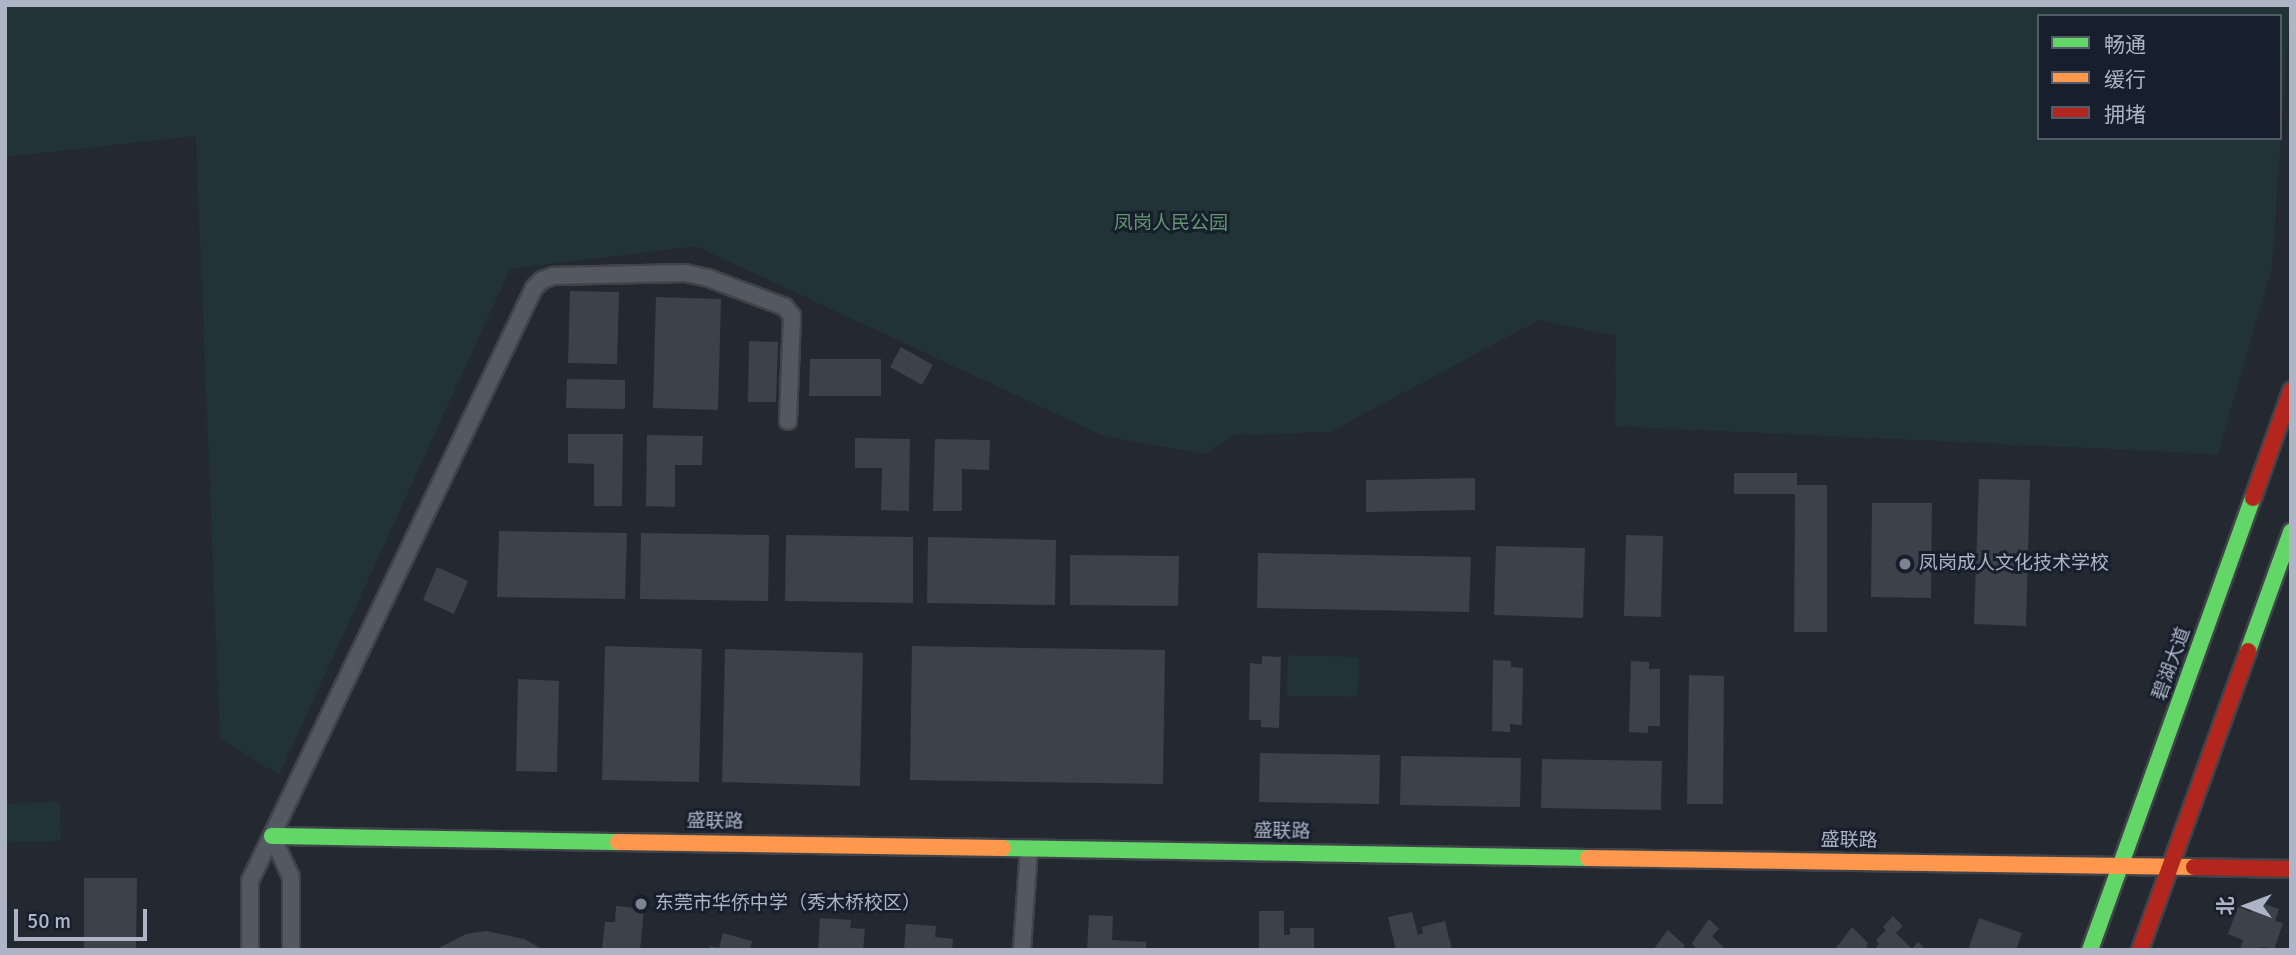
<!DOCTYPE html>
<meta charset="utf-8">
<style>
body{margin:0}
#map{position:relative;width:2296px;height:955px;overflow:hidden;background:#242931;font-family:Signika,"Noto Sans SC",sans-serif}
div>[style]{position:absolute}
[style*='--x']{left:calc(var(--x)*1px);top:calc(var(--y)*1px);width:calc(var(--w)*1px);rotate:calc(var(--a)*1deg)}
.green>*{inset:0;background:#213337}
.building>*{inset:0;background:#3d4149}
.roads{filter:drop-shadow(2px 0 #40444a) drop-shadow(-2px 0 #40444a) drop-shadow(0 2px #40444a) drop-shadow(0 -2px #40444a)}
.street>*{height:16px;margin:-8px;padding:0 8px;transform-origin:8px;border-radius:8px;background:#545860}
.fast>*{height:16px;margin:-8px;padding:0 8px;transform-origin:8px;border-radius:8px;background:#63d668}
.slow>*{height:16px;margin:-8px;padding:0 8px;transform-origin:8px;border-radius:8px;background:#ff974d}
.jam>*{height:16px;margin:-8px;padding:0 8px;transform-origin:8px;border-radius:8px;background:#b3261e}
.dots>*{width:19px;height:19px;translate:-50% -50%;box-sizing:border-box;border:4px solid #181f2c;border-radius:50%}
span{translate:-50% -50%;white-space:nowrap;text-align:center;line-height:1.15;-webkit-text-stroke:6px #181f2c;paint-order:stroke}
.park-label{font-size:19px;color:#639670}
.poi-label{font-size:19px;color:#acb4c5}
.left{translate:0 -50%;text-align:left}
.street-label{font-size:19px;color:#acb4c5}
.frame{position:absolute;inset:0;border:7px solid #acb4c5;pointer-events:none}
.legend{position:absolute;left:2037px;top:14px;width:245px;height:126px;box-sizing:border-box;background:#181f2c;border:2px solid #535b69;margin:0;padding:9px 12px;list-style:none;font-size:21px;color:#acb4c5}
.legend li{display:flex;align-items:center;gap:14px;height:35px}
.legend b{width:35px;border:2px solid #535b69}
.north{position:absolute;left:2212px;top:871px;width:70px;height:70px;-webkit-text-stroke:5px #181f2c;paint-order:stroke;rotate:270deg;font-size:19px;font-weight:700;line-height:28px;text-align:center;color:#acb4c5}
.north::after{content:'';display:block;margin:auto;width:24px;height:32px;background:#acb4c5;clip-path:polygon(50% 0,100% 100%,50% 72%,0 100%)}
.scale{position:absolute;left:14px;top:909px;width:133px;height:32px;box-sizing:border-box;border:4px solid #acb4c5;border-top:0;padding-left:9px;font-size:21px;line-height:24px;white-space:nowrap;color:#acb4c5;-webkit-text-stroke:5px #181f2c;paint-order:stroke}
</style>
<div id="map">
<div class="green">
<i style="clip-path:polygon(evenodd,5px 5px,2290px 5px,2272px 267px,2218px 454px,1615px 426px,1616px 336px,1539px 320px,1330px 432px,1234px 435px,1204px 454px,1104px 436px,696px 246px,510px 269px,279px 775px,220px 738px,196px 136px,5px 157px,5px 5px,2039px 16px,2280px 16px,2280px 138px,2039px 138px,2039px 16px)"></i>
<i style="clip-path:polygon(1288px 655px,1359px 657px,1358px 697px,1287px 696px)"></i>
<i style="clip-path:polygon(60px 802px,61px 841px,5px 842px,5px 804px)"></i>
</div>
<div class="building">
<i style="clip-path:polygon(570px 291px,619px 292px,617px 364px,568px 363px)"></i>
<i style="clip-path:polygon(656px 297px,721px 299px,718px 410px,653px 408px)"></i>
<i style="clip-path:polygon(749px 341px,778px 342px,776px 402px,748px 402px)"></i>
<i style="clip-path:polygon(901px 347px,933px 365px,922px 385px,890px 367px)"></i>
<i style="clip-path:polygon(810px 359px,881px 359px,881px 396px,809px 396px)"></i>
<i style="clip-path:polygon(567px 379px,625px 380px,625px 409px,566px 408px)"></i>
<i style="clip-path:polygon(568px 434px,623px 434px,622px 506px,594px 506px,594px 464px,568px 463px)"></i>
<i style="clip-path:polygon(647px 435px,703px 436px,702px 465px,675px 465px,675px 507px,646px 506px)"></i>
<i style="clip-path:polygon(855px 438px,910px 439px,909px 511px,881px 510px,882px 468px,855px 468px)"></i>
<i style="clip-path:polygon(935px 439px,990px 440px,989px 470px,962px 469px,962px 511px,933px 511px)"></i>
<i style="clip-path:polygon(1734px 473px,1797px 473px,1797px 485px,1827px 485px,1827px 632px,1794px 632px,1795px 494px,1734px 494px)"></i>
<i style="clip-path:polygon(1475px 478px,1475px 510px,1366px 512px,1366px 480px)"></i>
<i style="clip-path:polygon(1979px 479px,2030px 480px,2026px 626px,1974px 624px)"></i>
<i style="clip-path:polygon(1872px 503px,1932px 503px,1931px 598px,1871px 597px)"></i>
<i style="clip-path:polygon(499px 531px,627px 533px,625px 599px,497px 597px)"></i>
<i style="clip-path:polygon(641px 533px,769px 535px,768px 601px,640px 599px)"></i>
<i style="clip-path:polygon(786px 535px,913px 537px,913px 603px,785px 601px)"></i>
<i style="clip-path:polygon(1626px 535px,1663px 536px,1661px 617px,1624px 616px)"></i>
<i style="clip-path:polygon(928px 537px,1056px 540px,1055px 605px,927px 603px)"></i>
<i style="clip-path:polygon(1496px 546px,1585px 548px,1583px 618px,1494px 615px)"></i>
<i style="clip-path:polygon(1258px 553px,1471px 557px,1469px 612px,1257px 608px)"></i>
<i style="clip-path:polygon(1070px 555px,1179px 556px,1178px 606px,1070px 605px)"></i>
<i style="clip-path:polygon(437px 567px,468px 581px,454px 614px,423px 600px)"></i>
<i style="clip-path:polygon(605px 646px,702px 649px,699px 782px,602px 780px)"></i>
<i style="clip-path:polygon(912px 646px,1165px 650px,1163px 784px,910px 780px)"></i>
<i style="clip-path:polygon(725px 649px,863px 653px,860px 786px,722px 782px)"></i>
<i style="clip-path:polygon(1262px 656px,1281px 657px,1279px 728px,1261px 727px,1261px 720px,1249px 720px,1250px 663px,1262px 664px)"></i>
<i style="clip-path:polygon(1493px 660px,1511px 661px,1511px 667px,1523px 668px,1522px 725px,1510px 724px,1510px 732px,1492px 731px)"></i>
<i style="clip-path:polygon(1631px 661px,1649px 662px,1649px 669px,1660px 669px,1660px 726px,1648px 726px,1648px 733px,1629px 732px)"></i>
<i style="clip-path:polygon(1689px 675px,1724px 676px,1723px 804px,1687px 804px)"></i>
<i style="clip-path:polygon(518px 679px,559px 681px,557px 772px,516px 771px)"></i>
<i style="clip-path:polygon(1260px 753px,1380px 755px,1379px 804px,1259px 802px)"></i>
<i style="clip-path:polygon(1401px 756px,1521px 758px,1520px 807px,1400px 805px)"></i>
<i style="clip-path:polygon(1542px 759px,1662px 761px,1661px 810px,1541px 808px)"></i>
<i style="clip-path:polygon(84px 878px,137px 878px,136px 950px,84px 950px)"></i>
<i style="clip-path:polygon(2255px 901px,2279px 909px,2275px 921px,2283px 923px,2274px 950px,2265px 947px,2240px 950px,2243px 940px,2228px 934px,2238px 907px,2251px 912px)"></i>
<i style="clip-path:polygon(616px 906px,644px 909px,640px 950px,602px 949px,605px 922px,615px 922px)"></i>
<i style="clip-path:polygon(1259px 911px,1284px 911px,1284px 935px,1290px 935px,1290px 928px,1314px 928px,1314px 950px,1259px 950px)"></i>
<i style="clip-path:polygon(1412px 912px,1418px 935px,1423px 933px,1422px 927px,1445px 921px,1452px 950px,1396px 950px,1388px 917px)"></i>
<i style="clip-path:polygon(1089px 915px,1113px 916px,1112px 940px,1146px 942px,1146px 950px,1087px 950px)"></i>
<i style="clip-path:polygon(1893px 916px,1903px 926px,1896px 933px,1912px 949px,1918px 942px,1926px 950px,1874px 950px,1879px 944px,1876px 940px,1886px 930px,1883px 927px)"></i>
<i style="clip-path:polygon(820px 918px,851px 920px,850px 928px,865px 929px,863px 950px,818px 950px)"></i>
<i style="clip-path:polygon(1979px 918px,2022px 933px,2016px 950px,1968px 950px)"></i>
<i style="clip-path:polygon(1709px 919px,1719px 929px,1712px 936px,1726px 950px,1692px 950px,1695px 947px,1692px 943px)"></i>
<i style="clip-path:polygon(906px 924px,936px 926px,935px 937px,953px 939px,952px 950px,904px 950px)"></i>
<i style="clip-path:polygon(1852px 927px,1868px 943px,1866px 946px,1869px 950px,1836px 948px)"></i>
<i style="clip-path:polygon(1668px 930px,1685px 946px,1680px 950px,1653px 950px)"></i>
<i style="clip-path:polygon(486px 931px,524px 939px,544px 950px,435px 950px,466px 934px)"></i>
<i style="clip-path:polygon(723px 933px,752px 941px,750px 950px,709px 950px,710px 946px,719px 948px)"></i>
</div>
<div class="roads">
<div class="street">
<i style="--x:272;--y:836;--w:45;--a:65.1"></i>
<i style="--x:291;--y:877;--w:73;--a:90"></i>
<i style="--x:250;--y:950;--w:69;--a:-90"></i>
<i style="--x:250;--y:881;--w:657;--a:-64.41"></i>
<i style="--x:534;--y:288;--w:11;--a:-45"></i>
<i style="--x:542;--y:280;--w:12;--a:-20"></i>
<i style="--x:553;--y:276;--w:132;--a:-1.3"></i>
<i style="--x:685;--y:273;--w:24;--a:12"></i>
<i style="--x:708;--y:278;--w:82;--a:20.6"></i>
<i style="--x:785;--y:307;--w:11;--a:52"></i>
<i style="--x:792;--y:316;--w:105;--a:92.2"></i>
<i style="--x:1022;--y:950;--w:102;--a:-86.1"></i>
</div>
<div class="fast">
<i style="--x:2248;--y:651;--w:127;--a:-70.1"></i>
<i style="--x:272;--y:836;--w:346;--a:1"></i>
<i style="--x:1003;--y:848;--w:585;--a:0.98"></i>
<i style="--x:2090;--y:950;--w:480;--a:-70.2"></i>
</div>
<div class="slow">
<i style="--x:618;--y:842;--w:385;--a:0.9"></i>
<i style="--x:1588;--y:858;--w:606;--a:0.85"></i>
</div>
<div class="jam">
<i style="--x:2253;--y:498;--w:114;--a:-70.4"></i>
<i style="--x:2194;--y:867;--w:97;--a:1.2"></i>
<i style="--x:2140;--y:950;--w:318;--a:-70.1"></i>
</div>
</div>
<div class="dots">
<i style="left:1905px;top:564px;background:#7c8391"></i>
<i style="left:641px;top:904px;background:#7c8391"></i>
</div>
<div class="park-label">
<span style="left:1171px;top:224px">凤岗人民公园</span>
</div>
<div class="poi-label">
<span class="left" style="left:1919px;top:564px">凤岗成人文化技术学校</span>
<span class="left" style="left:655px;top:904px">东莞市华侨中学（秀木桥校区）</span>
</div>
<div class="street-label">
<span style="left:2172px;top:664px;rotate:-70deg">碧湖大道</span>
<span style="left:715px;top:822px;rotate:1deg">盛联路</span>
<span style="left:1282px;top:832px;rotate:1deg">盛联路</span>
<span style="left:1849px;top:841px;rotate:1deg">盛联路</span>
</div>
<div class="frame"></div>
<ul class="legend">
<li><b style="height:9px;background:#63d668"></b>畅通</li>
<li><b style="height:9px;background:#ff974d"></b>缓行</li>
<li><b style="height:9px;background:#b3261e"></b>拥堵</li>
</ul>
<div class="north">北</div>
<div class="scale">50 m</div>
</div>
